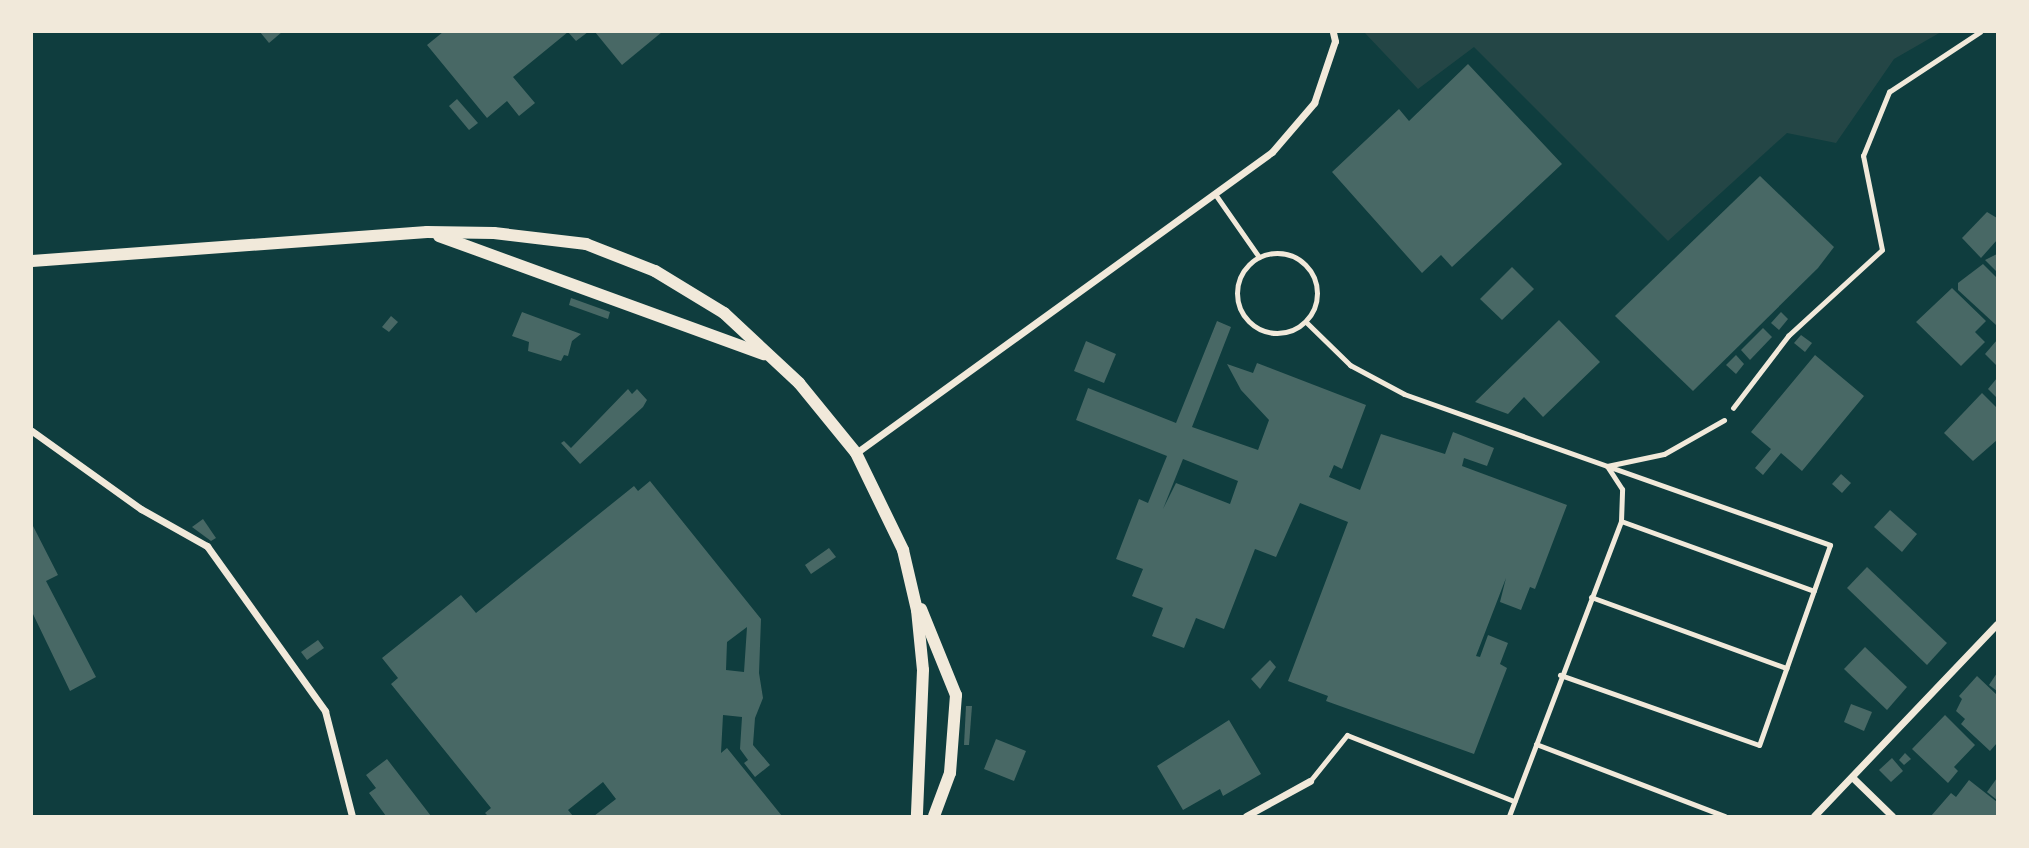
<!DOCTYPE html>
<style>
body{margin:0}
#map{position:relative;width:2029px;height:848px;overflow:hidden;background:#0f3d3e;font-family:Signika,sans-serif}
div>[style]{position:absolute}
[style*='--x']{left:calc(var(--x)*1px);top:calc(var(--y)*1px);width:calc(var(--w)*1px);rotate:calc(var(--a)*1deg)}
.green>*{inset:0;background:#244646}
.building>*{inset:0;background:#486865}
.path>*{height:4.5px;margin:-2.25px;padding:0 2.25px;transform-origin:2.25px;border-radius:2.25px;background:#f1e9da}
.service>*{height:5px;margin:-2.5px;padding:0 2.5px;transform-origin:2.5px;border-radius:2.5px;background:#f1e9da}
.service>.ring{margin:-2.5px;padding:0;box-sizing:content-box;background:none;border:5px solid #f1e9da;border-radius:50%}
.minor>*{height:7px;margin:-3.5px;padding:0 3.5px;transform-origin:3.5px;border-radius:3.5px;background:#f1e9da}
.tertiary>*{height:12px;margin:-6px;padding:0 6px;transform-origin:6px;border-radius:6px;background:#f1e9da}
span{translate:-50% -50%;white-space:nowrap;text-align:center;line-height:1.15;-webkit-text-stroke:5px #f1e9da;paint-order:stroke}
.frame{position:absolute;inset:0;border:33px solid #f1e9da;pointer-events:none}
</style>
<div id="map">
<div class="green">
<i style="clip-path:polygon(1364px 32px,1941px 32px,1894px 59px,1836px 143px,1787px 133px,1668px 241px,1474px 47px,1418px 89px)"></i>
</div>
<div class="building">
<i style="clip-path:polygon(260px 32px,282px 32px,269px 43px)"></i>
<i style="clip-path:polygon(443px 32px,588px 32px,576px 41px,568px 32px,513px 77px,535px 103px,519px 116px,507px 101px,487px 118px,427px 45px)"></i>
<i style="clip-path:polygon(595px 32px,662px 32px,622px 65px)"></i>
<i style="clip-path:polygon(1468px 64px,1562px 164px,1452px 267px,1441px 255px,1422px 273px,1332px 172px,1399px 109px,1409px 121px)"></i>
<i style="clip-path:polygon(457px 99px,478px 123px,469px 130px,449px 106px)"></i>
<i style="clip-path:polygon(1760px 176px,1834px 247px,1818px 268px,1693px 391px,1615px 316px)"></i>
<i style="clip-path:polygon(1987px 212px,1997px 218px,1997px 240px,1981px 258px,1962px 238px)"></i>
<i style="clip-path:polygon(1997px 254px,1997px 272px,1985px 260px)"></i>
<i style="clip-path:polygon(1983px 264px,1997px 278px,1996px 325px,1958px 290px,1958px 283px)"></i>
<i style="clip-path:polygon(1512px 267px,1534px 289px,1502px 320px,1480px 299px)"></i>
<i style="clip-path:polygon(1952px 288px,1986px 321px,1975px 332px,1985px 342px,1961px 366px,1916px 322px)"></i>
<i style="clip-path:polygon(571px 298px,610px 312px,608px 319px,569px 305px)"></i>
<i style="clip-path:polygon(522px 312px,581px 334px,572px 341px,568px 356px,564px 355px,561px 361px,528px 351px,529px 342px,512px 336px)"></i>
<i style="clip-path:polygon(1781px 312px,1788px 319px,1779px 330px,1771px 323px)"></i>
<i style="clip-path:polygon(391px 316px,398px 322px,389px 332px,382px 327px)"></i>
<i style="clip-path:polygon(1559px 320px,1600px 362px,1543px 417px,1524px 397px,1508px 414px,1475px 402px)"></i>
<i style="clip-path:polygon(evenodd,1217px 321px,1231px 327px,1192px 427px,1258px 450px,1269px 420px,1241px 390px,1227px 364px,1253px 373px,1257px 363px,1366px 405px,1342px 469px,1334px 465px,1329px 477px,1360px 490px,1381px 434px,1445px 454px,1453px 432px,1494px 448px,1487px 466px,1464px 458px,1462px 466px,1567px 505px,1535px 589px,1530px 587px,1521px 610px,1500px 602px,1506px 578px,1476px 656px,1480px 657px,1488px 635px,1508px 643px,1500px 664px,1507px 668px,1474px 754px,1326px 701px,1328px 696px,1288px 681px,1348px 522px,1300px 503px,1276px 557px,1255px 549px,1224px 629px,1196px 618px,1184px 648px,1152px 636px,1163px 608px,1132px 596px,1143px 569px,1116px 559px,1139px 499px,1148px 503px,1167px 456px,1076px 420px,1088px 388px,1176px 423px,1217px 321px,1183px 459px,1238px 481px,1230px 504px,1176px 483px,1163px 509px,1183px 459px)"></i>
<i style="clip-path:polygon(1763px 328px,1772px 337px,1750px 360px,1741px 350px)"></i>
<i style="clip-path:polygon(1801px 335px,1812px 343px,1805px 352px,1794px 343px)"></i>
<i style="clip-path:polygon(1997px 340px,1997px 366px,1985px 354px)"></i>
<i style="clip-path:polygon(1086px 341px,1116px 354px,1104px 383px,1074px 371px)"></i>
<i style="clip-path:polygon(1736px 355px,1744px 364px,1736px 374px,1726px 365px)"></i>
<i style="clip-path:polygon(1815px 355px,1864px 396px,1802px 471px,1781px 453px,1763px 475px,1755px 468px,1771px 449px,1751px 432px)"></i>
<i style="clip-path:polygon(1997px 378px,1997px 398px,1988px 389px)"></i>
<i style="clip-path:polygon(628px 389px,632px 394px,637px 389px,647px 400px,643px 407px,580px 464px,561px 443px,564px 441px,571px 448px)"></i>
<i style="clip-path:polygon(1982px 393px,1997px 408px,1997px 440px,1973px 461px,1944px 433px)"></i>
<i style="clip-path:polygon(1841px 474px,1851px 483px,1842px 493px,1832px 484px)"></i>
<i style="clip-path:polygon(evenodd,650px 481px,761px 619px,759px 673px,763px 698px,755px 718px,753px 745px,770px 765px,755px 777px,744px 763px,748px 760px,740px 749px,742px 717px,723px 715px,721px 753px,727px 748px,782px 816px,594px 816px,616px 799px,603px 782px,568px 810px,573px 816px,488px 816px,485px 813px,491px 808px,391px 684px,398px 678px,382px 658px,461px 595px,476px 613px,634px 486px,638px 491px,650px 481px,747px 627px,744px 672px,726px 670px,727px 642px,747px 627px)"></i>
<i style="clip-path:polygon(1890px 510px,1917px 534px,1902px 552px,1874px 527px)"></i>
<i style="clip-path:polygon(203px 519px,216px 538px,211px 541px,192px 527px)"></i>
<i style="clip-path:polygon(32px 524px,58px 575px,46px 581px,96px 677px,70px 691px,32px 612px)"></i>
<i style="clip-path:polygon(829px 548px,836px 557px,811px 574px,805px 565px)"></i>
<i style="clip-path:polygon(1867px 567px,1947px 643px,1927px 665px,1847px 588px)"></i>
<i style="clip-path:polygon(318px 640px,324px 648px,307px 660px,301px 652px)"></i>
<i style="clip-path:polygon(1865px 647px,1907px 687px,1887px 710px,1844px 669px)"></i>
<i style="clip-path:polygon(1270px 660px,1276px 667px,1260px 689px,1251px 679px)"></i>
<i style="clip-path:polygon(1997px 673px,1997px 691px,1989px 685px)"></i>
<i style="clip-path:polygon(1977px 676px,1997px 695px,1997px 743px,1990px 751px,1961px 724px,1965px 719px,1956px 711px,1962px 699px,1959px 696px)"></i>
<i style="clip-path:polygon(1851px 704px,1872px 712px,1864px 731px,1844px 722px)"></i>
<i style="clip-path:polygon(966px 706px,972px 706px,969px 745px,964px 745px)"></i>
<i style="clip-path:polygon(1945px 715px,1975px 745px,1954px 767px,1958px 771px,1948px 783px,1912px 749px)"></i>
<i style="clip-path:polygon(1229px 720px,1261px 774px,1223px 796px,1220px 789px,1183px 810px,1157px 766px)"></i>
<i style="clip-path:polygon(996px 739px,1026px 751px,1014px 781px,984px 769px)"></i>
<i style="clip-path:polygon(1905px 753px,1911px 759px,1904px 765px,1899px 760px)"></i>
<i style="clip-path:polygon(1892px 758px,1903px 771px,1891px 782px,1879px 770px)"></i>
<i style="clip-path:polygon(387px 759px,431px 816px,386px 816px,369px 793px,376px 788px,366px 775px)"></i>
<i style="clip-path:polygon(1997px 778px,1997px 800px,1987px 792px)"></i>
<i style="clip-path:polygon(1969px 780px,1997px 802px,1997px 816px,1931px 816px,1951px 793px,1956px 797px)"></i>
</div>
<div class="path">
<i style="--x:1733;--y:408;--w:91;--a:-52.6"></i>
<i style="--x:1788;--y:336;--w:127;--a:-42.5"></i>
<i style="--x:1882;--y:250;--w:96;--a:-101.4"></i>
<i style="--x:1863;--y:156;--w:69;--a:-67.9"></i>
<i style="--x:1889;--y:92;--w:109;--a:-33.4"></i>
</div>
<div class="service">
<i style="--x:1215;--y:194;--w:77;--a:55.1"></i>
<i class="ring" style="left:1237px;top:253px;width:75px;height:75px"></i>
<i style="--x:1306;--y:322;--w:62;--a:44.3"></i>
<i style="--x:1350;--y:365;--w:61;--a:28.2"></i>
<i style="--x:1404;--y:394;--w:452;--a:19.5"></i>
<i style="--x:1830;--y:545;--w:212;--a:109.5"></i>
<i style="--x:1759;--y:745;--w:211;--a:-160.6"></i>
<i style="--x:1621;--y:521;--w:205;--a:19.9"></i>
<i style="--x:1591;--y:597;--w:208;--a:20"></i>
<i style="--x:1536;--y:744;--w:202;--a:20.9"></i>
<i style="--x:1310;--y:781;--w:59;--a:-51.2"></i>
<i style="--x:1347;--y:735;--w:180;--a:21.6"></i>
<i style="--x:1509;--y:816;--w:316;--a:-69.2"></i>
<i style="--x:1621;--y:521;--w:32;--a:-88"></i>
<i style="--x:1622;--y:489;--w:27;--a:-123"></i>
<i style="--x:1607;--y:466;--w:58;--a:-11.9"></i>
<i style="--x:1664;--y:454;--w:69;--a:-29.5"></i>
</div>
<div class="minor">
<i style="--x:32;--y:431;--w:134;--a:35.6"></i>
<i style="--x:141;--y:509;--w:76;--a:29.3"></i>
<i style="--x:207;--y:546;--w:203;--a:54.4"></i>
<i style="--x:325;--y:711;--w:108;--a:75.6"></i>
<i style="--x:856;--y:453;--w:513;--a:-35.89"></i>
<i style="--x:1272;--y:152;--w:65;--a:-49.4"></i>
<i style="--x:1314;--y:103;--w:65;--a:-71.3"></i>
<i style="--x:1335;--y:41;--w:9;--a:-103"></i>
<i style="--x:1852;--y:777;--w:56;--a:44.3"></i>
<i style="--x:1246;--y:816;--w:73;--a:-28.7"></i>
<i style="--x:1814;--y:816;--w:265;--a:-46.4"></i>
</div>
<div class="tertiary">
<i style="--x:439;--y:236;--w:346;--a:20"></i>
<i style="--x:32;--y:261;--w:396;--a:-4.2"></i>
<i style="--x:427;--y:232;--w:67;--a:0.9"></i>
<i style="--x:494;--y:233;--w:93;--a:6.8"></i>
<i style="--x:586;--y:244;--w:74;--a:21.4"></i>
<i style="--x:655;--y:271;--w:81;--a:31.3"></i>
<i style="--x:724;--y:313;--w:103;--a:43"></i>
<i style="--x:799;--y:383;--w:90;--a:50.8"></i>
<i style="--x:856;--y:453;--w:108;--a:64.1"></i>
<i style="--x:903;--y:550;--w:62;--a:76.9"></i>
<i style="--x:917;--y:610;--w:60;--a:84.3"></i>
<i style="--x:923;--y:670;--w:146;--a:92.4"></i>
<i style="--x:921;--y:609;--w:93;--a:67.9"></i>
<i style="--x:956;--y:695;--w:78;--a:94.4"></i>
<i style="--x:950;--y:773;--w:46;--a:110.4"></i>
</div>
<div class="frame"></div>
</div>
